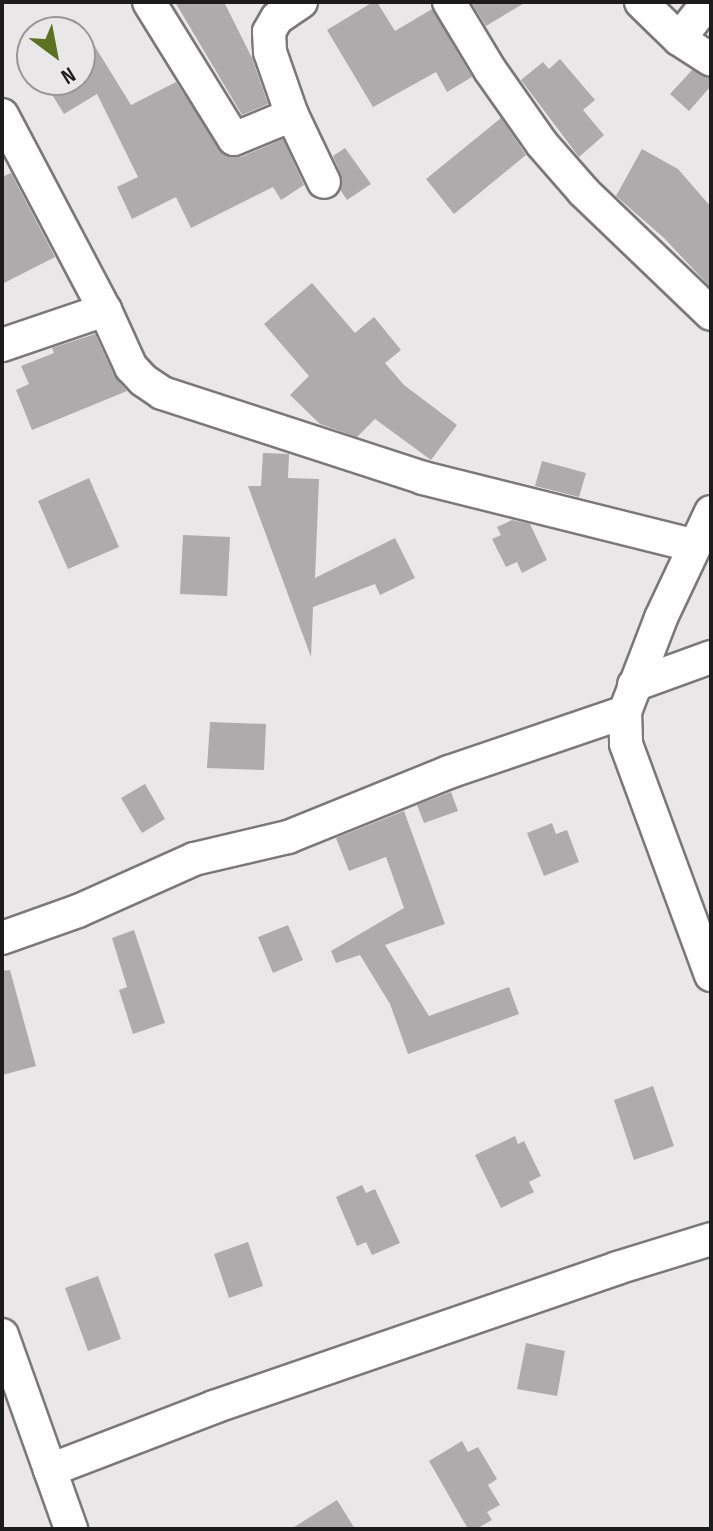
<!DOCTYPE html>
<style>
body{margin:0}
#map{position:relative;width:713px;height:1531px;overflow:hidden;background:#eae7e9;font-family:"Sofia Sans Condensed",sans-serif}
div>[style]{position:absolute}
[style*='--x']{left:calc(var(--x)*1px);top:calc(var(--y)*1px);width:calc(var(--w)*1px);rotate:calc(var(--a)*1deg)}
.building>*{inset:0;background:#aeabad}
.roads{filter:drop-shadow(2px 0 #7b787a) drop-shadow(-2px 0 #7b787a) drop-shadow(0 2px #7b787a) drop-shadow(0 -2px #7b787a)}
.minor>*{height:32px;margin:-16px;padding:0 16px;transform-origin:16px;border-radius:16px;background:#fff}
span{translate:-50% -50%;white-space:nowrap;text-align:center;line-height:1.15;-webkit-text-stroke:8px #eae7e9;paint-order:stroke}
.frame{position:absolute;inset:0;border:4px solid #1d1c1c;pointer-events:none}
.north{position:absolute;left:16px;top:16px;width:80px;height:80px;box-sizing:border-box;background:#eae7e9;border:2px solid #989697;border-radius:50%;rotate:148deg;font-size:22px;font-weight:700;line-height:32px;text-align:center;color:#1d1c1c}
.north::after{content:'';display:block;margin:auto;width:28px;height:36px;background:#5b7223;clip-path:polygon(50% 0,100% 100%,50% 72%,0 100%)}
</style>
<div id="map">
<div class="building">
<i style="clip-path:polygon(175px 2px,224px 2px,252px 58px,268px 104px,242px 115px)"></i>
<i style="clip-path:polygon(373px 2px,377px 2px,395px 31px,432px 9px,472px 77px,447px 92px,436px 72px,373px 107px,327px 30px)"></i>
<i style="clip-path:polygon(471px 2px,526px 2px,486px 26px)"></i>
<i style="clip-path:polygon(83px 27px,131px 105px,176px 82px,224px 155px,241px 157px,283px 139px,304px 185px,281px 200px,273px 187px,191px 228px,176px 197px,132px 219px,117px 187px,138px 177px,97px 94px,64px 114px,43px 80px,80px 80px,80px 32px,74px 32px)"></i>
<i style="clip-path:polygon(560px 59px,595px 100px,583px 110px,604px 135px,579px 157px,521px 80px,543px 62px,549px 69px)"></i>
<i style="clip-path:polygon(692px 70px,711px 79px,711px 86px,689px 111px,670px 94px)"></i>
<i style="clip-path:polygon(501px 118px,526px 155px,454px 214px,426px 179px)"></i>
<i style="clip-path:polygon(345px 148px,371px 184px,347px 200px,341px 191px,341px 175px,333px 156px)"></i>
<i style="clip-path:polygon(642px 149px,678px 169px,711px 207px,711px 288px,664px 238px,616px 196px)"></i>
<i style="clip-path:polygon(11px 173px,55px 257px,2px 284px,2px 177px)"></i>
<i style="clip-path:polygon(312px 283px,355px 333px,374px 317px,401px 350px,385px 363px,404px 385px,457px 425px,431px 460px,375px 419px,357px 437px,320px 424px,290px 395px,309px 376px,264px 324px)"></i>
<i style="clip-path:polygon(95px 334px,114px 375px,127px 391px,32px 430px,16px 390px,29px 384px,21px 366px,54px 353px,52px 348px)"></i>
<i style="clip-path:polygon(263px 453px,289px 454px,288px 478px,319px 479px,315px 578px,395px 538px,415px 578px,380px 595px,375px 584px,313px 607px,311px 657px,248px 486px,261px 486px)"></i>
<i style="clip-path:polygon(542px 461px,586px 473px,579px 497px,535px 486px)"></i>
<i style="clip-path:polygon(89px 478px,119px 547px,68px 569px,38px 501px)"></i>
<i style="clip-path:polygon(512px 520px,530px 524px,547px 560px,522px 573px,517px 562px,506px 567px,492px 539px,501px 535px,497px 527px)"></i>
<i style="clip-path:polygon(183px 535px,230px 537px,227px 596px,180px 594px)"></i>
<i style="clip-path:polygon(210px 722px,266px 724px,264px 770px,207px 768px)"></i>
<i style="clip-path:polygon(145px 784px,165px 819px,142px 833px,121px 798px)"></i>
<i style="clip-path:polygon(451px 792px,458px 811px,424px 823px,417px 805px)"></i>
<i style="clip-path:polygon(404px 811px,445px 924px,385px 945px,429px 1016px,509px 987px,519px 1014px,408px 1054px,390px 1004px,360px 955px,336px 963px,331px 951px,404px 908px,386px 857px,349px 871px,336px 838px)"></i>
<i style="clip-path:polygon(552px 823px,556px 834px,567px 830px,579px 862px,544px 876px,527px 833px)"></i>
<i style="clip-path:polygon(288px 925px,303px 960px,273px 973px,258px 937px)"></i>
<i style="clip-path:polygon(134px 930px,165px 1023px,133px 1034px,119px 990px,127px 987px,112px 938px)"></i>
<i style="clip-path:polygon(10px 970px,36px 1066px,2px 1075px,2px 971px)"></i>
<i style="clip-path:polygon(653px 1086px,674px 1146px,634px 1160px,614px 1100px)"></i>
<i style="clip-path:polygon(515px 1136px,518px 1144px,524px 1141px,541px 1176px,529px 1182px,534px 1192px,501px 1208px,475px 1155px)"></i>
<i style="clip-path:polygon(362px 1185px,366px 1193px,375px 1189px,400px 1243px,372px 1255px,366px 1242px,357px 1246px,336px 1197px)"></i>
<i style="clip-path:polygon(248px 1242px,263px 1286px,229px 1298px,214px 1254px)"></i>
<i style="clip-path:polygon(98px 1276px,121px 1339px,88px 1351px,65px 1288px)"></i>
<i style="clip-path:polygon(526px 1343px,565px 1351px,557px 1396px,517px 1389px)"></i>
<i style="clip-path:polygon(462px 1441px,468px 1452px,478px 1447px,497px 1479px,488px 1485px,500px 1505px,487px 1512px,492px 1520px,476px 1529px,468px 1529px,429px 1461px)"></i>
<i style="clip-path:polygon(337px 1500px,355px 1529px,291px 1529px)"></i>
</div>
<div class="roads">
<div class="minor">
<i style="--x:149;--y:2;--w:161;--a:58.2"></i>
<i style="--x:234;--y:139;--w:63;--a:-22.5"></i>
<i style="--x:301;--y:2;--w:29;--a:146"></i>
<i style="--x:277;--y:18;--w:16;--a:120"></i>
<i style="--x:269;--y:32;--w:20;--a:87"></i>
<i style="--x:270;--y:52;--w:67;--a:70.8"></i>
<i style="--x:292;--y:115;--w:74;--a:64.5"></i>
<i style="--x:449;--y:2;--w:79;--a:58.9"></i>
<i style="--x:490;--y:70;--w:90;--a:54.9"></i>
<i style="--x:542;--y:144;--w:64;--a:48.8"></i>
<i style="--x:584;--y:192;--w:176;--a:43.8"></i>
<i style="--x:641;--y:2;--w:53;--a:44.2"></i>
<i style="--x:679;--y:39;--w:38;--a:33"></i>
<i style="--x:679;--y:39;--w:47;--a:-51.9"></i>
<i style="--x:2;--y:115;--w:221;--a:62.2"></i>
<i style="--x:105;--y:310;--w:63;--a:65.5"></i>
<i style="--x:131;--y:367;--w:18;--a:47"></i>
<i style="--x:143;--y:380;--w:23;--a:34"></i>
<i style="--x:162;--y:393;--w:274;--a:18"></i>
<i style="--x:423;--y:478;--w:280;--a:14"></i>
<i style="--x:2;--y:345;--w:109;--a:-18.8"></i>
<i style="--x:711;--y:512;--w:117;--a:115.3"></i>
<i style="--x:661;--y:618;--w:101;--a:111"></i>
<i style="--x:625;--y:712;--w:32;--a:88"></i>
<i style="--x:626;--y:744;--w:246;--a:69.8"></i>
<i style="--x:634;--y:685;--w:82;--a:-20"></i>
<i style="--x:2;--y:938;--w:81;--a:-19.6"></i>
<i style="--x:78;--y:911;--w:127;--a:-24.1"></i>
<i style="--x:194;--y:859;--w:97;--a:-13.2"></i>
<i style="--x:288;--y:837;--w:174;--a:-22"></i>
<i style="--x:449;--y:772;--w:186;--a:-18.8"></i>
<i style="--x:2;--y:1335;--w:206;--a:70.4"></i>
<i style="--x:50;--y:1470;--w:176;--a:-21"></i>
<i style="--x:214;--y:1407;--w:426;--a:-19"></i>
<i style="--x:617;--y:1268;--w:98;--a:-17.1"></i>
</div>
</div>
<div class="frame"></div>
<div class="north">N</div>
</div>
